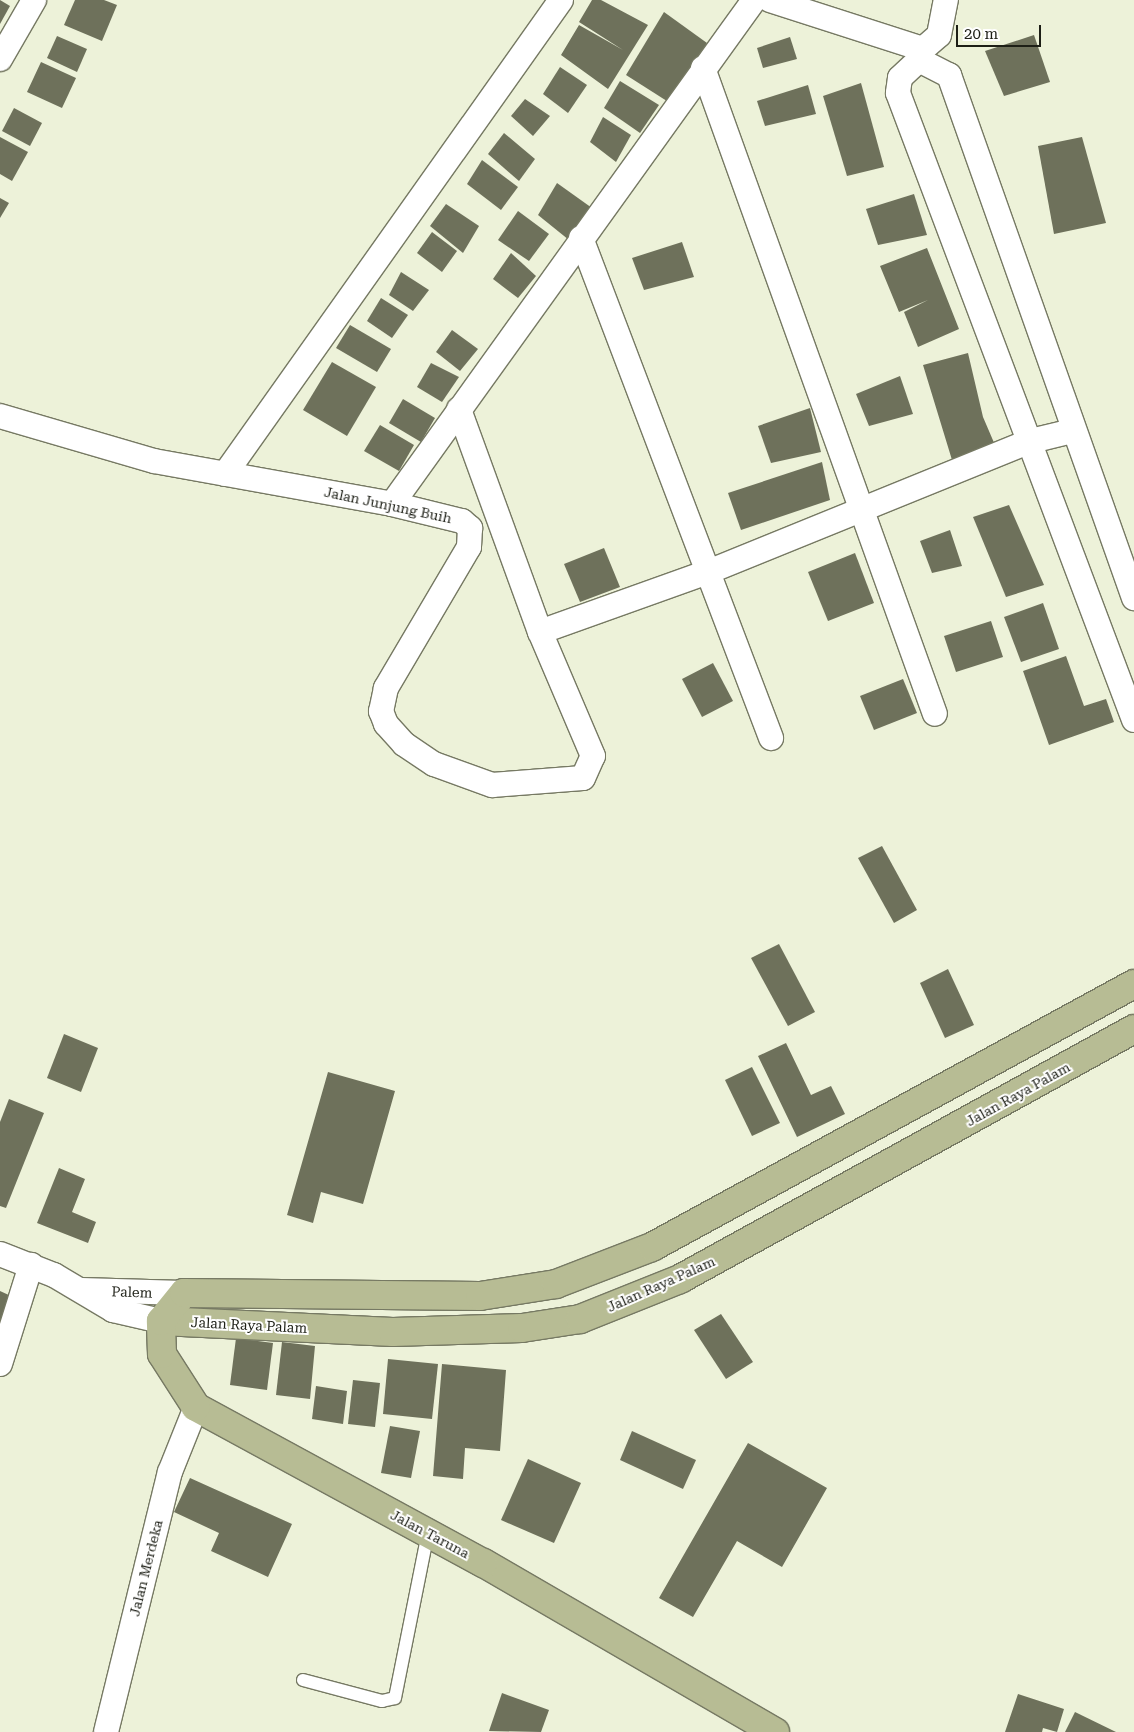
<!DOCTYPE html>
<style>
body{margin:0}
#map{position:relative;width:1134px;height:1732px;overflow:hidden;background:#edf2d9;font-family:"Roboto Serif",serif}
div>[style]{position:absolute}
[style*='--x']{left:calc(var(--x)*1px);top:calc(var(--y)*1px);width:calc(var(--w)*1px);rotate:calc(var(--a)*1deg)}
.building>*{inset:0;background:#6e715b}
.roads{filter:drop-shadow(1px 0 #767963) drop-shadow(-1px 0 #767963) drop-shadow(0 1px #767963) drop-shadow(0 -1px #767963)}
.service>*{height:12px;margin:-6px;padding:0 6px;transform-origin:6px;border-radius:6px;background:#fff}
.minor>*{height:24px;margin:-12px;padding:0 12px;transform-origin:12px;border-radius:12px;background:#fff}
.primary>*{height:28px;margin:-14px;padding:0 14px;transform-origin:14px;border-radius:14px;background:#b7bc94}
span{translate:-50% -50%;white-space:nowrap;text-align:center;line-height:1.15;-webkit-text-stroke:4px #fff;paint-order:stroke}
.street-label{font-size:14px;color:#1d1f16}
.scale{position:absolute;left:956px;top:25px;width:85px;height:22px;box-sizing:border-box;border:2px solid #1d1f16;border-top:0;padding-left:6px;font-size:15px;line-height:18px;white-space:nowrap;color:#1d1f16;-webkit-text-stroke:4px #fff;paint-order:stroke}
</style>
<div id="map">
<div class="building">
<i style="clip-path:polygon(0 0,10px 6px,0 24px)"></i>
<i style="clip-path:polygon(75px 0,104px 0,117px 5px,102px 41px,64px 25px)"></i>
<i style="clip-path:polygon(592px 0,601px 0,648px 25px,608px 89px,561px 55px,579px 25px,623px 50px,579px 22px)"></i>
<i style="clip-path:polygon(664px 12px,707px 43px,670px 103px,626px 75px)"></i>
<i style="clip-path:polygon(1034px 35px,1050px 82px,1004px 96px,985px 51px)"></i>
<i style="clip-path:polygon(57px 36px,87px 49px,77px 72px,47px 58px)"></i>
<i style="clip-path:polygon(790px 37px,797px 59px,763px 68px,757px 48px)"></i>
<i style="clip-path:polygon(41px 62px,76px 78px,62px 108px,27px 92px)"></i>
<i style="clip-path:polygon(560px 67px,587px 85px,568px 113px,543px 94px)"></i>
<i style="clip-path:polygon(620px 81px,659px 105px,640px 133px,604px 108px)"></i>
<i style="clip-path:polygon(861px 83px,884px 167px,847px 176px,823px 96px)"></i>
<i style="clip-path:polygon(808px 85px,816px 114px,765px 126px,757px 101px)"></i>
<i style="clip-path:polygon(525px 99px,550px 116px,533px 136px,511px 116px)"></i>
<i style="clip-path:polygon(14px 108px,42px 123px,30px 146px,2px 131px)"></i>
<i style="clip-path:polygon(603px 117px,631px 135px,616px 162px,590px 142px)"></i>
<i style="clip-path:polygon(504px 133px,535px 159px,519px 181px,488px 154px)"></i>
<i style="clip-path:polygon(0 137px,28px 152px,12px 181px,0 174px)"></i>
<i style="clip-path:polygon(1082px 137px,1106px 223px,1054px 234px,1038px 146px)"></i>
<i style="clip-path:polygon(482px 160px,518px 187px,501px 210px,467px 184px)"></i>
<i style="clip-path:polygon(557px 183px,592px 208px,569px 240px,538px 215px)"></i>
<i style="clip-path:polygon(914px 194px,927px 235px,878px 245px,866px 209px)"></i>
<i style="clip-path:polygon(0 198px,9px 203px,0 218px)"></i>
<i style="clip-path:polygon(446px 204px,479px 226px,463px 253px,430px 226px)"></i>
<i style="clip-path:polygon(518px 211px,549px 234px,529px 261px,498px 240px)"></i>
<i style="clip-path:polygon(432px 232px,457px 251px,442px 272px,417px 253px)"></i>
<i style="clip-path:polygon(682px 242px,694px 277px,644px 290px,632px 258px)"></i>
<i style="clip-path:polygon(927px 248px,959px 329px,918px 347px,904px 312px,928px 300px,899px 312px,880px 266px)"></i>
<i style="clip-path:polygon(511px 253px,536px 276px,518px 298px,493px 279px)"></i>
<i style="clip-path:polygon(401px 272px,429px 290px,413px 311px,389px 295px)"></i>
<i style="clip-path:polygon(381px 298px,408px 315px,392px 338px,367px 321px)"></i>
<i style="clip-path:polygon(350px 325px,391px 349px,377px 372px,336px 348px)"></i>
<i style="clip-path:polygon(452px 330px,478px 349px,460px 371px,436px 352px)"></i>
<i style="clip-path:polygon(968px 353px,983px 417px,995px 445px,952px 460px,923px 365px)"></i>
<i style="clip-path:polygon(332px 362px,376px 387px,347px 436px,303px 410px)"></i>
<i style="clip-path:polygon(431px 363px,459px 377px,442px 402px,417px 387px)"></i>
<i style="clip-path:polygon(900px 376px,913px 414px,869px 426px,856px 394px)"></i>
<i style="clip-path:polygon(403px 399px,435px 418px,421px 442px,389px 423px)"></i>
<i style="clip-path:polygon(810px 408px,821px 452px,771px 463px,758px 426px)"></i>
<i style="clip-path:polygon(380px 425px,414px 445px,399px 471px,364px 451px)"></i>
<i style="clip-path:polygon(822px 462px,830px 500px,741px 530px,728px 493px)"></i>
<i style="clip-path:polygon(1009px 505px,1044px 585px,1006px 597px,973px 517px)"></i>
<i style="clip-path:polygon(950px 530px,962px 566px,932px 573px,920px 541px)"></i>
<i style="clip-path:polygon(604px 548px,620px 587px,580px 602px,564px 564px)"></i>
<i style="clip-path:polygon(855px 553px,874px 603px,828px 621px,808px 572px)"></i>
<i style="clip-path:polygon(1043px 603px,1059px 649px,1021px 662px,1004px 617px)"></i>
<i style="clip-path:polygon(991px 621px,1003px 657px,956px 672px,944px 636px)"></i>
<i style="clip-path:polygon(1066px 656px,1084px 706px,1106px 699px,1114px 722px,1049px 745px,1023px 671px)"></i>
<i style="clip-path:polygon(713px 663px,733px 701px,702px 717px,682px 679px)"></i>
<i style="clip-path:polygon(903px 679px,917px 713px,874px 730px,860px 696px)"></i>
<i style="clip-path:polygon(882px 846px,917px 910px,894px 923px,858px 858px)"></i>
<i style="clip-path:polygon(779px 944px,815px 1012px,788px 1026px,751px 958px)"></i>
<i style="clip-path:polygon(948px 969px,974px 1025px,945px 1038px,920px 983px)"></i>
<i style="clip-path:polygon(64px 1034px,98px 1048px,81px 1092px,47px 1078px)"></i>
<i style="clip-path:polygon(786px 1043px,811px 1095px,831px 1086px,845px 1114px,797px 1137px,758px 1056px)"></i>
<i style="clip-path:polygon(752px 1067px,780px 1123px,752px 1136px,725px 1080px)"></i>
<i style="clip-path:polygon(328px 1072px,395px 1091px,363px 1204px,321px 1192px,313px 1223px,287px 1215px)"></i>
<i style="clip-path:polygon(9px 1099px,44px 1113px,6px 1208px,0 1206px,0 1122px)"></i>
<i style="clip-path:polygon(59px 1168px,85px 1179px,72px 1212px,96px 1222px,88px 1243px,37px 1223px)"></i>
<i style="clip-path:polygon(0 1291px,11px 1296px,0 1322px)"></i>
<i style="clip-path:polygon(721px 1314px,753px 1362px,726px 1379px,694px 1330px)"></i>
<i style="clip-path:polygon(236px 1338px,273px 1343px,267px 1390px,230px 1385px)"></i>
<i style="clip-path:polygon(282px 1342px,315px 1346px,310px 1399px,276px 1395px)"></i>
<i style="clip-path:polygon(388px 1359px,438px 1364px,432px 1419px,383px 1414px)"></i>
<i style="clip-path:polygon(442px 1364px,506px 1370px,500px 1451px,465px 1448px,463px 1479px,433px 1476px)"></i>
<i style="clip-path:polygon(353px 1380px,380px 1383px,375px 1427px,348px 1424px)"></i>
<i style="clip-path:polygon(316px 1386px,347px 1391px,343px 1424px,312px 1419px)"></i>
<i style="clip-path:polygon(390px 1426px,420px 1431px,411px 1478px,381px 1473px)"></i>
<i style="clip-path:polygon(632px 1431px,696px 1460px,683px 1489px,620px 1460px)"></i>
<i style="clip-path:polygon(748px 1443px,827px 1488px,782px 1567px,737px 1541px,693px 1617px,659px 1598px)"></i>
<i style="clip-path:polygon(528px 1459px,581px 1483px,554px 1543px,501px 1520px)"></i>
<i style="clip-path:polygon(190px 1478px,292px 1524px,268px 1577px,211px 1551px,219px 1533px,174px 1512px)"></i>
<i style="clip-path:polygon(502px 1693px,549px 1710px,541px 1732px,489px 1731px)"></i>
<i style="clip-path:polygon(1018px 1694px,1064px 1709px,1057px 1732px,1043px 1728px,1042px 1732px,1005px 1732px)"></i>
<i style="clip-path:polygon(1075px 1712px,1116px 1732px,1065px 1732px)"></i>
</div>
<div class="roads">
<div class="service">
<i style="--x:303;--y:1680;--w:82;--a:14.9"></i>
<i style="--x:382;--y:1701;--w:13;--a:-13"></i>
<i style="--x:395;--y:1698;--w:168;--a:-78.7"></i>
</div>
<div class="minor">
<i style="--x:770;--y:0;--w:161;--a:17.8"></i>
<i style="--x:923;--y:49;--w:12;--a:110"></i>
<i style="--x:919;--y:60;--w:26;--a:137"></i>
<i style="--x:900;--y:78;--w:15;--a:98"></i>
<i style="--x:898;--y:93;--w:670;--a:69.37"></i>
<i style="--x:923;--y:49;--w:21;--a:-41"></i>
<i style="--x:939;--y:35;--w:36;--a:-79"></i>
<i style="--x:0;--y:59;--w:68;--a:-60"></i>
<i style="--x:919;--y:60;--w:34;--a:27"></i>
<i style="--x:949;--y:75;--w:555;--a:70.52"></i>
<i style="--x:703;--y:68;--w:686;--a:70.25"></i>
<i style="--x:581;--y:238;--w:535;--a:69.19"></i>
<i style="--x:0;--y:416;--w:160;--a:16.3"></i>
<i style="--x:154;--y:461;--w:242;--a:10.2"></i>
<i style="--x:392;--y:504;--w:72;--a:13.7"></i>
<i style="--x:462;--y:521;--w:11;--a:41"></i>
<i style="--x:470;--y:528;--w:19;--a:93"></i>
<i style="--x:469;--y:547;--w:164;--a:120.5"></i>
<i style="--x:386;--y:688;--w:24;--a:102"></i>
<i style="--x:381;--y:711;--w:14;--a:69"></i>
<i style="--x:386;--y:724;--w:27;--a:48"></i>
<i style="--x:404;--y:744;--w:36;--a:34"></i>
<i style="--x:434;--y:764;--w:62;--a:19.9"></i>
<i style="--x:492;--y:785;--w:91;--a:-4.4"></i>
<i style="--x:583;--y:778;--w:24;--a:-66"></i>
<i style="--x:593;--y:756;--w:135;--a:-113.1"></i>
<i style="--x:540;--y:632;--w:237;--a:-110"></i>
<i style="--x:225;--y:474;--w:581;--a:-54.67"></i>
<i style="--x:392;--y:504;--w:621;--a:-54.31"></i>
<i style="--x:540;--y:632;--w:178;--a:-19.7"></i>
<i style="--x:708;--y:572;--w:349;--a:-22.1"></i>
<i style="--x:1031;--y:441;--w:42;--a:-13.7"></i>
<i style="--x:0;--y:1254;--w:58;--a:21.3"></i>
<i style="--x:54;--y:1275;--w:69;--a:30.7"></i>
<i style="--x:113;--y:1310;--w:49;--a:12.9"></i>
<i style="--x:81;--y:1290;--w:103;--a:1.7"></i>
<i style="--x:0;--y:1364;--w:104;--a:-72.6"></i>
<i style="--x:106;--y:1732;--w:268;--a:-76.2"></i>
<i style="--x:170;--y:1472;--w:70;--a:-68.2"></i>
</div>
<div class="primary">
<i style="--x:161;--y:1321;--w:232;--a:2.7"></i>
<i style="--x:393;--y:1332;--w:129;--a:-1.8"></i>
<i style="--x:522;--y:1328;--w:59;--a:-8.8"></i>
<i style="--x:580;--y:1319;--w:108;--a:-21.8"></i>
<i style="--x:680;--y:1279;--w:518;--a:-28.84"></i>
<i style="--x:775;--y:1732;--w:337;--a:-149.9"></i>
<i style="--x:483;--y:1563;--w:327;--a:-151.5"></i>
<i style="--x:196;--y:1407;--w:63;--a:-122.7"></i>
<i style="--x:162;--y:1354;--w:33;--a:-92"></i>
<i style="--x:161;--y:1321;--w:36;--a:-51"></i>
<i style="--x:184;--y:1293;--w:296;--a:0.6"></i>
<i style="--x:480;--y:1296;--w:77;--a:-9"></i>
<i style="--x:556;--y:1284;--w:103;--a:-21.1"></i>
<i style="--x:652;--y:1247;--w:549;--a:-28.62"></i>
</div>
</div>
<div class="street-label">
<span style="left:388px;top:505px;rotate:12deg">Jalan Junjung Buih</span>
<span style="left:1018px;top:1094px;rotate:-29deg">Jalan Raya Palam</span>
<span style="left:661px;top:1284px;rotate:-24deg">Jalan Raya Palam</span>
<span style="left:132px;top:1292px;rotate:2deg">Palem</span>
<span style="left:249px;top:1325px;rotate:3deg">Jalan Raya Palam</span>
<span style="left:430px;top:1534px;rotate:28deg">Jalan Taruna</span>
<span style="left:146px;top:1568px;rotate:-76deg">Jalan Merdeka</span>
</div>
<div class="scale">20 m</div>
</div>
